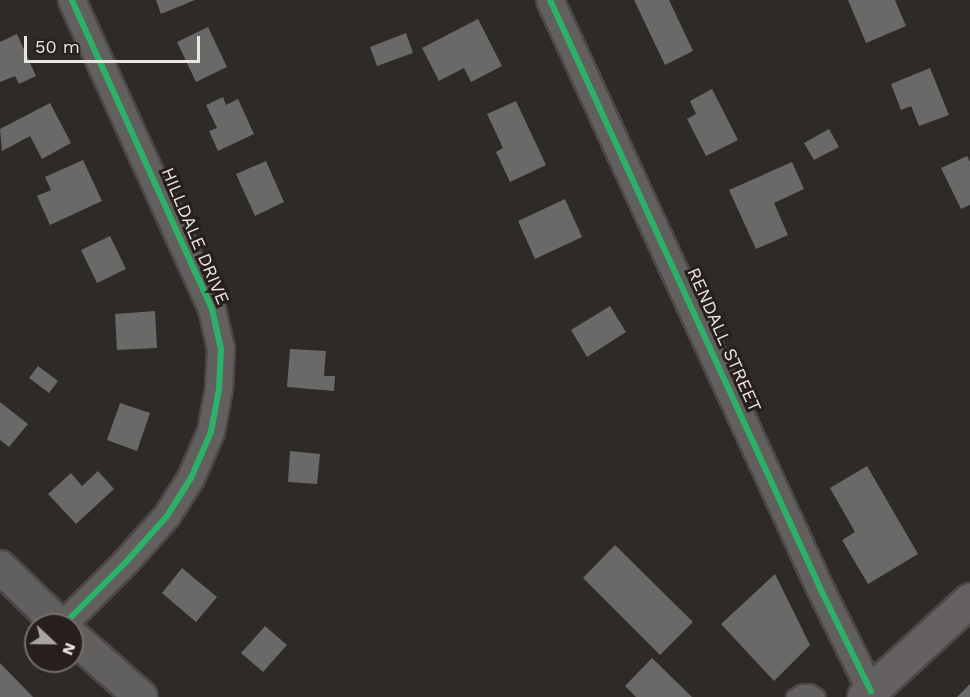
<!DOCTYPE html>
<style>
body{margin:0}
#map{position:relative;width:970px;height:697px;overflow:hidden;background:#2e2a28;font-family:"Work Sans",sans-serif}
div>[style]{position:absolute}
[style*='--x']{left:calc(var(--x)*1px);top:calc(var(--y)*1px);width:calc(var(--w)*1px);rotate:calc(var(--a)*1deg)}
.building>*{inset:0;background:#696968}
.roads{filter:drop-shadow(2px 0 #4b4847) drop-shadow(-2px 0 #4b4847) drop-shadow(0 2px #4b4847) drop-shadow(0 -2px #4b4847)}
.service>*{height:14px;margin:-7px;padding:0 7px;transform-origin:7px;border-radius:7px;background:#62605f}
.minor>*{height:26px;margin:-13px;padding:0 13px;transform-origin:13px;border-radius:13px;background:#62605f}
.tertiary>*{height:32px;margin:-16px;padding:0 16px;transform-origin:16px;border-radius:16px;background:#62605f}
.secondary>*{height:33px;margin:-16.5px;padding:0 16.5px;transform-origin:16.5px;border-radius:16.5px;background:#656161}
.cycleway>*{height:6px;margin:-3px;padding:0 3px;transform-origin:3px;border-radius:3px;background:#2db169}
span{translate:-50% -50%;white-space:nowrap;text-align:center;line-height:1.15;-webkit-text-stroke:6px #271f1c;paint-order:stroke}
.street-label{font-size:18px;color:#ebe5e2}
.north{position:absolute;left:24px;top:613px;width:60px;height:60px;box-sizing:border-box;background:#271f1c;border:2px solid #756e6b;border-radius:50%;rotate:112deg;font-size:16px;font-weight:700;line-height:24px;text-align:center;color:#ebe5e2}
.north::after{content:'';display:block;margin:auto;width:21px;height:27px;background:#a9a4a1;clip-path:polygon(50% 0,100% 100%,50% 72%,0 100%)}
.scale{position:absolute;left:24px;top:36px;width:176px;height:27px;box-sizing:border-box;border:3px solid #ebe5e2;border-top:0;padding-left:8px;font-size:18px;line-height:21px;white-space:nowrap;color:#ebe5e2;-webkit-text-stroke:4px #271f1c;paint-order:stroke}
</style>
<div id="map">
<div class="building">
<i style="clip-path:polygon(156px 0,195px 0,161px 14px)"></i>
<i style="clip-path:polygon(634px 0,669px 0,693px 51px,665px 65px)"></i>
<i style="clip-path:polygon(848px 0,895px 0,906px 26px,866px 43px)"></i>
<i style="clip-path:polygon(478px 19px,502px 66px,471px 82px,464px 68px,439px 81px,422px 48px)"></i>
<i style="clip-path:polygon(208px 27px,227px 67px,196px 82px,177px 42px)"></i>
<i style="clip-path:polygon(406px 33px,413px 53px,377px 66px,370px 47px)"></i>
<i style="clip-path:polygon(17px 34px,36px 76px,19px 84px,15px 76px,0 82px,0 42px)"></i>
<i style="clip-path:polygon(930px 68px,949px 115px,919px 126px,911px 106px,901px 110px,891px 84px)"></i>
<i style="clip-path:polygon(712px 89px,738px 140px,706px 156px,687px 119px,696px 114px,690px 101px)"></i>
<i style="clip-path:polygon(223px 97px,226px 105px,238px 99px,254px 134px,218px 151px,209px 131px,217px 128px,206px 105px)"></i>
<i style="clip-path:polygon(516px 101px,546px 165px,510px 182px,496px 152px,503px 148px,487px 114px)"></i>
<i style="clip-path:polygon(50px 103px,71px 143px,42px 159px,30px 136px,2px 151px,0 129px)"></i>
<i style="clip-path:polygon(829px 129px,839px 147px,814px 160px,804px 143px)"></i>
<i style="clip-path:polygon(967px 156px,970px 162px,970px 205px,961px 209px,941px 168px)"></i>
<i style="clip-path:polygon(83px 160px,102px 201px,50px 225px,37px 196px,51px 190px,45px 177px)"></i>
<i style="clip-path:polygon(266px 161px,284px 202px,255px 216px,236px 174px)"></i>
<i style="clip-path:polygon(792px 162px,804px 189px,774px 203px,788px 235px,756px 249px,729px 190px)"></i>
<i style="clip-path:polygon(565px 199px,582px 237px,535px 259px,518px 221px)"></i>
<i style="clip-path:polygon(110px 236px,126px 269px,97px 283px,81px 250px)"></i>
<i style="clip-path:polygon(610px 306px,626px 332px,587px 357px,571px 330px)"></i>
<i style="clip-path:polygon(155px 311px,157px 348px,117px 350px,115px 314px)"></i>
<i style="clip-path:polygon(290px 349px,326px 351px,324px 376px,335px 376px,334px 391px,287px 387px)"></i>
<i style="clip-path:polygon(38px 366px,58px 381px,49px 393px,29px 378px)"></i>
<i style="clip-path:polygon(0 402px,28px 424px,9px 447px,0 440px)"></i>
<i style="clip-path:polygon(120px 403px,150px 413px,137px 451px,107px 440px)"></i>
<i style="clip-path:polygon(290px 451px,320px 454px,317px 484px,288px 482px)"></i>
<i style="clip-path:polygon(867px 466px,918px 554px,868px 584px,842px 540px,855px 532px,830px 488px)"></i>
<i style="clip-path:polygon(98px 471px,114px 489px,76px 524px,48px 494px,71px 473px,82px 486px)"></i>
<i style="clip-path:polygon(615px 545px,693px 622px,660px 655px,583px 578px)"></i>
<i style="clip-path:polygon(182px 568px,217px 597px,196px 622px,162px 593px)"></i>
<i style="clip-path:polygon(775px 574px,810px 645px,774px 681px,721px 624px)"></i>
<i style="clip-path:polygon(265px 626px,287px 645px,263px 672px,241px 653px)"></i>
<i style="clip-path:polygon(652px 658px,692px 697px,636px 697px,625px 686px)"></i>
<i style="clip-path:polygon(0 663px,33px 697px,0 697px)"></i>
<i style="clip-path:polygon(970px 684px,970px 697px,957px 697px)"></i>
</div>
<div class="roads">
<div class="service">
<i style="--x:794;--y:697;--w:10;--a:-29"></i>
<i style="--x:803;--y:692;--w:7;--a:0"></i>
<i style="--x:810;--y:692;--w:9;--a:32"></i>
</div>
<div class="minor">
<i style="--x:550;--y:0;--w:649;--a:65.33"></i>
<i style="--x:821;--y:590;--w:113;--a:63.7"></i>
<i style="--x:63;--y:625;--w:89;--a:-45"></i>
<i style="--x:126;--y:562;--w:62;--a:-48.3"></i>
<i style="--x:167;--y:516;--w:45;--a:-57.7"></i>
<i style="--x:191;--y:478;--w:50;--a:-66.5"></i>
<i style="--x:211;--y:432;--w:44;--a:-79.5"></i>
<i style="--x:219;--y:389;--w:40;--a:-87.1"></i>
<i style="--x:221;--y:349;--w:41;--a:-102.7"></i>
<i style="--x:212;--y:309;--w:339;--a:-114.4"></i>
</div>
<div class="tertiary">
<i style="--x:0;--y:567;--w:83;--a:44"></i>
<i style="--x:72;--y:636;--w:92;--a:41.5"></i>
</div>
<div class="secondary">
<i style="--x:864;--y:697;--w:144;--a:-42.5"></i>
</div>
</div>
<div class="cycleway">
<i style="--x:550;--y:0;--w:649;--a:65.33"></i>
<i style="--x:821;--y:590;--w:113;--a:63.7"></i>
<i style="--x:63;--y:625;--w:89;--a:-45"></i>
<i style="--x:126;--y:562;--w:62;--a:-48.3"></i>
<i style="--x:167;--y:516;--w:45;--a:-57.7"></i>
<i style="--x:191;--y:478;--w:50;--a:-66.5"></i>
<i style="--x:211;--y:432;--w:44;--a:-79.5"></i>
<i style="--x:219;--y:389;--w:40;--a:-87.1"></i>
<i style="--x:221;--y:349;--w:41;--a:-102.7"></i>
<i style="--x:212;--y:309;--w:339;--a:-114.4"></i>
</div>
<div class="street-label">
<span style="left:195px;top:236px;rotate:67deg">HILLDALE DRIVE</span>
<span style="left:724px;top:340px;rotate:66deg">RENDALL STREET</span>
</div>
<div class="north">N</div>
<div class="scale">50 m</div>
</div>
